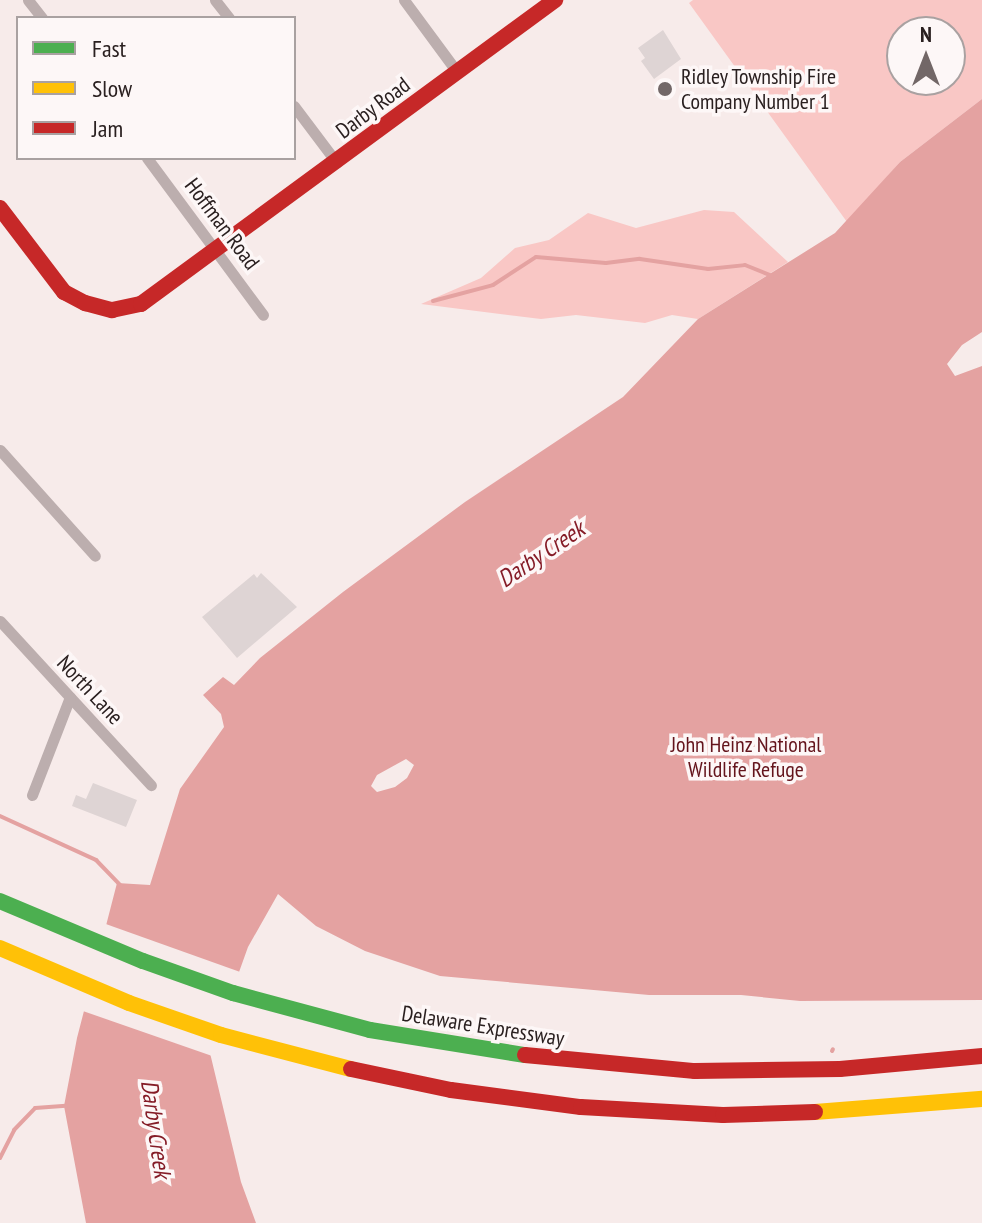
<!DOCTYPE html>
<style>
body{margin:0}
#map{position:relative;width:982px;height:1223px;overflow:hidden;background:#f7ebea;font-family:"PT Sans Narrow",sans-serif}
div>[style]{position:absolute}
[style*='--x']{left:calc(var(--x)*1px);top:calc(var(--y)*1px);width:calc(var(--w)*1px);rotate:calc(var(--a)*1deg)}
.green>*{inset:0;background:#f9c7c5}
.water>*{inset:0;background:#e4a2a1}
.pier>*{inset:0;background:#f7ebea}
.stream>*{height:4px;margin:-2px;padding:0 2px;transform-origin:2px;border-radius:2px;background:#e4a2a1}
.building>*{inset:0;background:#ded4d4}
.street>*{height:11px;margin:-5.5px;padding:0 5.5px;transform-origin:5.5px;border-radius:5.5px;background:#bcaeae}
.fast>*{height:16px;margin:-8px;padding:0 8px;transform-origin:8px;border-radius:8px;background:#4caf50}
.slow>*{height:16px;margin:-8px;padding:0 8px;transform-origin:8px;border-radius:8px;background:#ffc107}
.jam>*{height:16px;margin:-8px;padding:0 8px;transform-origin:8px;border-radius:8px;background:#c62828}
.dots>*{width:22px;height:22px;translate:-50% -50%;box-sizing:border-box;border:4px solid #fdf7f7;border-radius:50%}
span{translate:-50% -50%;white-space:nowrap;text-align:center;line-height:1.15;-webkit-text-stroke:7px #fdf7f7;paint-order:stroke}
.poi-label{font-size:22px;color:#2a2020}
.left{translate:0 -50%;text-align:left}
.street-label{font-size:22px;color:#2a2020}
.park-label{font-size:22px;color:#64141c}
.water-label{font-size:24px;color:#851c27;font-style:italic}
.legend{position:absolute;left:16px;top:16px;width:280px;height:144px;box-sizing:border-box;background:#fdf7f7;border:2px solid #a9a1a1;margin:0;padding:10px 14px;list-style:none;font-size:24px;color:#2a2020}
.legend li{display:flex;align-items:center;gap:16px;height:40px}
.legend b{width:40px;border:2px solid #a9a1a1}
.north{position:absolute;left:886px;top:16px;width:80px;height:80px;box-sizing:border-box;background:#fdf7f7;border:2px solid #a9a1a1;border-radius:50%;rotate:0deg;font-size:22px;font-weight:700;line-height:32px;text-align:center;color:#2a2020}
.north::after{content:'';display:block;margin:auto;width:28px;height:36px;background:#726767;clip-path:polygon(50% 0,100% 100%,50% 72%,0 100%)}
</style>
<div id="map">
<div class="green">
<i style="clip-path:polygon(evenodd,693px 0,982px 0,982px 99px,900px 162px,847px 222px,689px 3px,693px 0,902px 32px,950px 32px,950px 80px,902px 80px,902px 32px)"></i>
<i style="clip-path:polygon(704px 210px,734px 212px,788px 262px,698px 319px,672px 315px,645px 323px,576px 315px,541px 319px,421px 304px,481px 278px,515px 248px,549px 240px,588px 213px,636px 228px)"></i>
</div>
<div class="water">
<i style="clip-path:polygon(evenodd,982px 99px,982px 332px,962px 345px,947px 364px,955px 376px,982px 366px,982px 1000px,800px 1001px,741px 995px,649px 995px,440px 976px,365px 951px,316px 926px,278px 894px,248px 947px,210px 1053px,241px 1182px,256px 1223px,86px 1223px,64px 1106px,77px 1038px,117px 883px,150px 885px,180px 789px,224px 727px,221px 714px,203px 695px,223px 677px,234px 685px,260px 658px,343px 592px,465px 502px,623px 397px,698px 319px,835px 233px,900px 162px,982px 99px,406px 759px,414px 765px,407px 778px,395px 787px,377px 792px,371px 786px,377px 775px,406px 759px)"></i>
</div>
<div class="pier">
<i style="clip-path:polygon(103px 923px,243px 973px,215px 1057px,80px 1010px)"></i>
</div>
<div class="stream">
<i style="--x:433;--y:301;--w:62;--a:-14.9"></i>
<i style="--x:493;--y:285;--w:51;--a:-33.1"></i>
<i style="--x:536;--y:257;--w:70;--a:4.9"></i>
<i style="--x:606;--y:263;--w:34;--a:-7"></i>
<i style="--x:640;--y:259;--w:69;--a:8.4"></i>
<i style="--x:708;--y:269;--w:37;--a:-6"></i>
<i style="--x:745;--y:265;--w:29;--a:22"></i>
<i style="--x:0;--y:816;--w:106;--a:24.6"></i>
<i style="--x:96;--y:860;--w:36;--a:46"></i>
<i style="--x:832;--y:1051;--w:2;--a:-63"></i>
<i style="--x:0;--y:1158;--w:31;--a:-63"></i>
<i style="--x:14;--y:1130;--w:30;--a:-46"></i>
<i style="--x:35;--y:1108;--w:31;--a:-4"></i>
</div>
<div class="building">
<i style="clip-path:polygon(663px 30px,681px 59px,654px 79px,641px 61px,645px 58px,638px 48px)"></i>
<i style="clip-path:polygon(261px 573px,297px 607px,237px 658px,202px 617px,254px 574px,257px 578px)"></i>
<i style="clip-path:polygon(93px 783px,137px 800px,126px 827px,72px 806px,76px 795px,86px 799px)"></i>
</div>
<div class="street">
<i style="--x:28;--y:0;--w:23;--a:52"></i>
<i style="--x:215;--y:0;--w:23;--a:52"></i>
<i style="--x:404;--y:0;--w:89;--a:53.6"></i>
<i style="--x:294;--y:106;--w:71;--a:53"></i>
<i style="--x:147;--y:158;--w:195;--a:53.5"></i>
<i style="--x:0;--y:450;--w:142;--a:48.1"></i>
<i style="--x:0;--y:621;--w:223;--a:47.4"></i>
<i style="--x:32;--y:795;--w:105;--a:-68.8"></i>
</div>
<div class="fast">
<i style="--x:0;--y:901;--w:155;--a:22.8"></i>
<i style="--x:143;--y:961;--w:96;--a:19.6"></i>
<i style="--x:233;--y:993;--w:142;--a:15.1"></i>
<i style="--x:370;--y:1030;--w:157;--a:9.2"></i>
</div>
<div class="slow">
<i style="--x:0;--y:948;--w:140;--a:23.1"></i>
<i style="--x:129;--y:1003;--w:97;--a:19.2"></i>
<i style="--x:221;--y:1035;--w:134;--a:14.7"></i>
<i style="--x:815;--y:1112;--w:168;--a:-4.5"></i>
</div>
<div class="jam">
<i style="--x:0;--y:208;--w:106;--a:52.7"></i>
<i style="--x:64;--y:292;--w:24;--a:28"></i>
<i style="--x:85;--y:303;--w:28;--a:15"></i>
<i style="--x:112;--y:310;--w:30;--a:-12"></i>
<i style="--x:141;--y:304;--w:514;--a:-36.29"></i>
<i style="--x:525;--y:1055;--w:171;--a:5.4"></i>
<i style="--x:695;--y:1071;--w:145;--a:-0.8"></i>
<i style="--x:840;--y:1069;--w:143;--a:-5.2"></i>
<i style="--x:351;--y:1069;--w:102;--a:11.9"></i>
<i style="--x:451;--y:1090;--w:131;--a:7.5"></i>
<i style="--x:581;--y:1107;--w:142;--a:3.2"></i>
<i style="--x:723;--y:1115;--w:92;--a:-1.9"></i>
</div>
<div class="dots">
<i style="left:665px;top:89px;background:#726767"></i>
</div>
<div class="poi-label">
<span class="left" style="left:681px;top:89px">Ridley Township Fire<br>Company Number 1</span>
</div>
<div class="street-label">
<span style="left:373px;top:108px;rotate:-37deg">Darby Road</span>
<span style="left:222px;top:224px;rotate:53deg">Hoffman Road</span>
<span style="left:90px;top:690px;rotate:47deg">North Lane</span>
<span style="left:483px;top:1026px;rotate:9deg">Delaware Expressway</span>
</div>
<div class="park-label">
<span style="left:746px;top:757px">John Heinz National<br>Wildlife Refuge</span>
</div>
<div class="water-label">
<span style="left:541px;top:554px;rotate:-34deg">Darby Creek</span>
<span style="left:156px;top:1129px;rotate:82deg">Darby Creek</span>
</div>
<ul class="legend">
<li><b style="height:10px;background:#4caf50"></b>Fast</li>
<li><b style="height:10px;background:#ffc107"></b>Slow</li>
<li><b style="height:10px;background:#c62828"></b>Jam</li>
</ul>
<div class="north">N</div>
</div>
